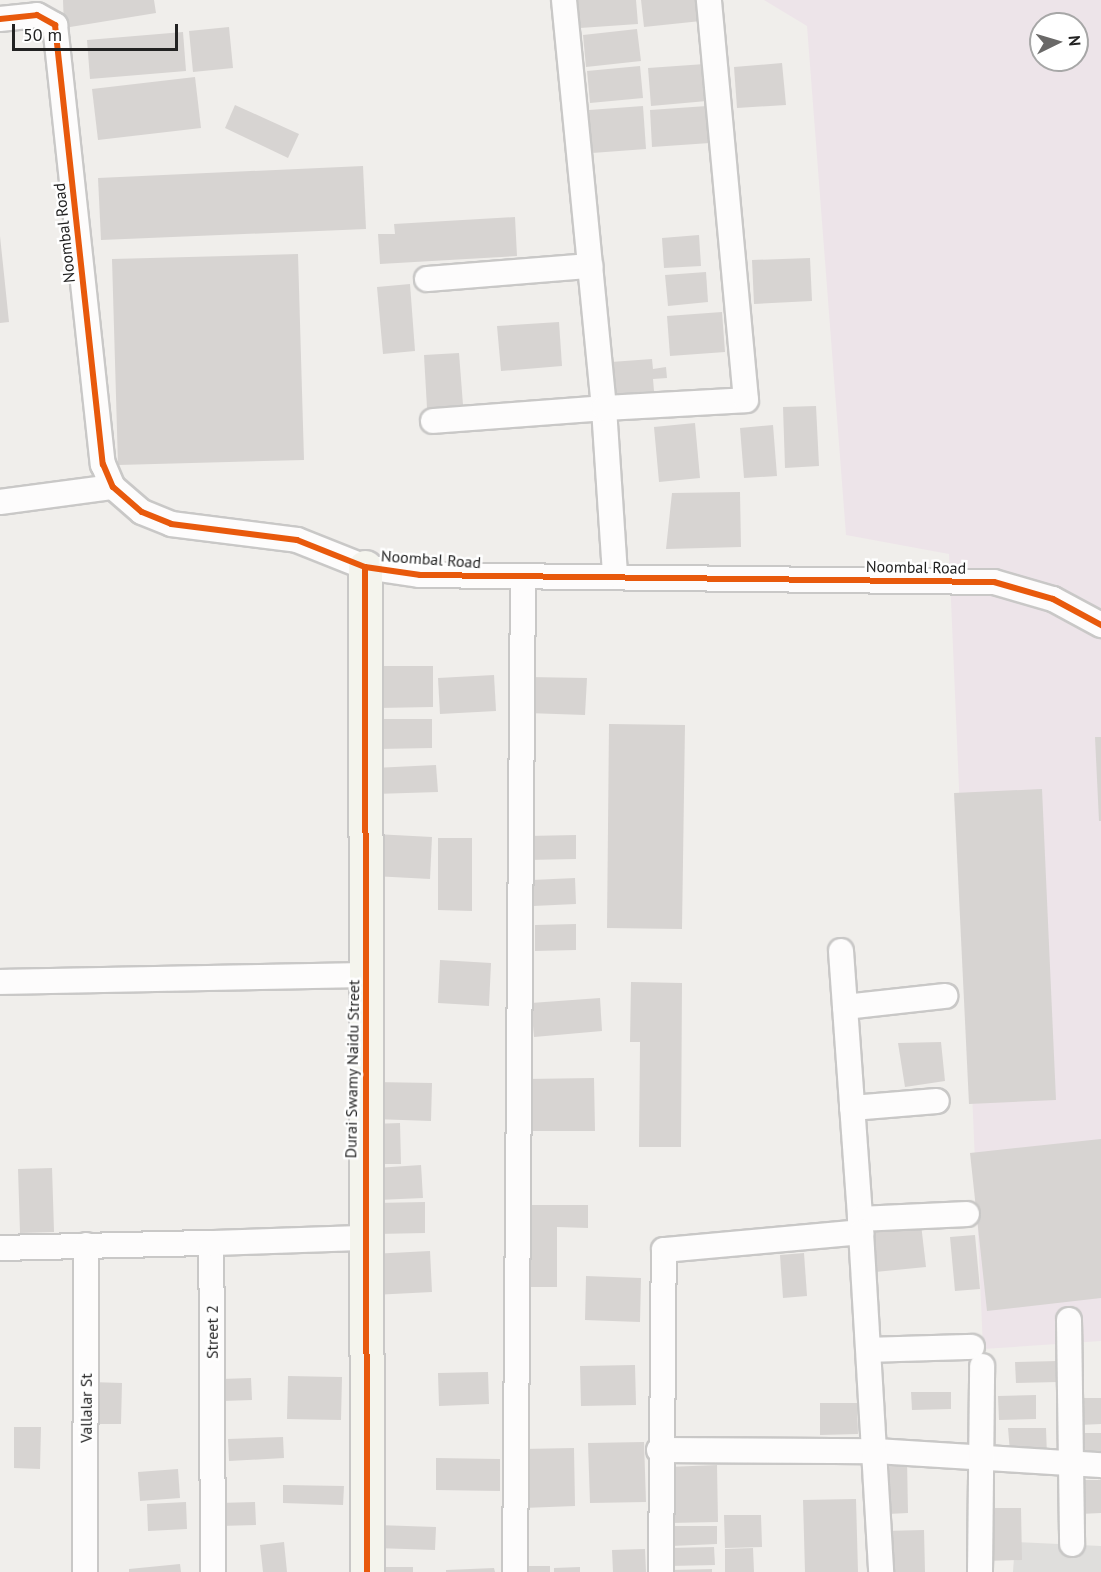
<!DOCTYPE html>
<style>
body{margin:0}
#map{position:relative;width:1101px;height:1572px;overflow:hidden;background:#f0eeeb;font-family:"PT Sans",sans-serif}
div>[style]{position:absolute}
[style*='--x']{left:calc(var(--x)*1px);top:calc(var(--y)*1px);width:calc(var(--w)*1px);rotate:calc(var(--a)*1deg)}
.residential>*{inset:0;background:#dfdedc}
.industrial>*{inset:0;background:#ede4e9}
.building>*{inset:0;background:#d7d4d2}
.roads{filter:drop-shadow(2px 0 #c9c8c7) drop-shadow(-2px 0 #c9c8c7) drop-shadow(0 2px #c9c8c7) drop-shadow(0 -2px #c9c8c7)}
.street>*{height:24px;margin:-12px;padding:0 12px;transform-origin:12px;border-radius:12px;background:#fdfcfc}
.secondary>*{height:33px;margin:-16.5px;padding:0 16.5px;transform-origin:16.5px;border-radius:16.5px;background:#f4f4ed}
.cycleway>*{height:6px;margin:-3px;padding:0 3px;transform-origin:3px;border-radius:3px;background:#e8590c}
span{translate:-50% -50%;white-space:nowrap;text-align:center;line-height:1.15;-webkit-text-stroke:5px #fff;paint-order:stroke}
.street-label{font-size:16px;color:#222}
.north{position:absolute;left:1029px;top:12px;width:60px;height:60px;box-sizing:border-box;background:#fff;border:2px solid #a7a7a7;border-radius:50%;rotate:85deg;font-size:16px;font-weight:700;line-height:24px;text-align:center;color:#222}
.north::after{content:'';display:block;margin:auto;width:21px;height:27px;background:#6a6968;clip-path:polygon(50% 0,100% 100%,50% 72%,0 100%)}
.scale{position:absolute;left:12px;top:24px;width:166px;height:27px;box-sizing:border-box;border:3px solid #222;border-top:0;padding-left:8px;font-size:18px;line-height:21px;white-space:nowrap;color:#222;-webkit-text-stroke:4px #fff;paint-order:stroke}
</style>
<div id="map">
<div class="residential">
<i style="clip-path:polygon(1015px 1542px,1101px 1546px,1101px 1572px,1013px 1572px)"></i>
</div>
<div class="industrial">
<i style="clip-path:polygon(evenodd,764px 0,1101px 0,1101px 1341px,983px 1349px,949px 554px,846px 535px,807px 26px,764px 0,1041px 24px,1077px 24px,1077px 60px,1041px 60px,1041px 24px)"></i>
</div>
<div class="building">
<i style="clip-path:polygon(63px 0,154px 0,156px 13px,64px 28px)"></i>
<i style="clip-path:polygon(578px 0,636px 0,638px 24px,580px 28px)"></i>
<i style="clip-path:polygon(641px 0,699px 0,701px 21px,644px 27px)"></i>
<i style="clip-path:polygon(229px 27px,233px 68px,193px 72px,189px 31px)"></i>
<i style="clip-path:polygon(637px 29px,641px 61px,586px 67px,583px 35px)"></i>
<i style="clip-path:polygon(183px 32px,186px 71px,90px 79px,87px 40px)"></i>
<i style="clip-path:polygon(782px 63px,786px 105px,737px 108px,734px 67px)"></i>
<i style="clip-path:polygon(705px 64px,707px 101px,651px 106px,648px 68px)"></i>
<i style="clip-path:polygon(640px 66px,643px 98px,590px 103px,587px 71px)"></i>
<i style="clip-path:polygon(195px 77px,201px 128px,98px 140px,92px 89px)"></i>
<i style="clip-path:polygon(235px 105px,299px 134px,288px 158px,225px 128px)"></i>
<i style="clip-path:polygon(643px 106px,646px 149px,592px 153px,589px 110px)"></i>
<i style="clip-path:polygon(707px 106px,710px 143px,652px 147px,650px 110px)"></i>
<i style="clip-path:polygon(363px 166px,366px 229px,101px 240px,98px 178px)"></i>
<i style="clip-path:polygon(515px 217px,517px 256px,380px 264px,378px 234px,395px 234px,394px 224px)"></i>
<i style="clip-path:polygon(699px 235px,701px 266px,664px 268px,662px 238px)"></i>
<i style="clip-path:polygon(0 236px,9px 322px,0 323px)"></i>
<i style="clip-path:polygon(298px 254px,304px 460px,118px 465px,112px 259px)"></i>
<i style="clip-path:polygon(810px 258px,812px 301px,754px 304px,752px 260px)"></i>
<i style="clip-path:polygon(706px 272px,708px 302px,668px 306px,665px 275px)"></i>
<i style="clip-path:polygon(410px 284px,415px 351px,383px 354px,377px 287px)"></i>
<i style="clip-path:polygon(722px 312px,725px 352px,670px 356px,667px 316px)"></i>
<i style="clip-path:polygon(559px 322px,562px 366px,501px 371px,497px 326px)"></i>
<i style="clip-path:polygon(459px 353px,463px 405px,427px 408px,424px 355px)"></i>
<i style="clip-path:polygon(652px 359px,653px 369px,666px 367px,667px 378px,653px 379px,654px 391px,613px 394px,611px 362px)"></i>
<i style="clip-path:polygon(816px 406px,819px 466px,785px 468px,783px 407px)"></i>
<i style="clip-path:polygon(695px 423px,700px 478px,659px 482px,654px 427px)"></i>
<i style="clip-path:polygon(773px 425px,777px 476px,744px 478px,740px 428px)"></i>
<i style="clip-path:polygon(740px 492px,741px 547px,666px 549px,672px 493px)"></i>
<i style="clip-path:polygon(377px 666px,433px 666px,433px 707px,378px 708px)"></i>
<i style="clip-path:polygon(494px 675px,496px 711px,440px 714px,438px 678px)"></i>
<i style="clip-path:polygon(528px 677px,587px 678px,585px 715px,527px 713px)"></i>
<i style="clip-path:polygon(377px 719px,432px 719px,432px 748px,378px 749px)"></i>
<i style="clip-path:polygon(609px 724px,685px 725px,682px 929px,607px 928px)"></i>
<i style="clip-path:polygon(1095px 737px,1101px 737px,1101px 821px,1099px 821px)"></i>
<i style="clip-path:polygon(436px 765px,438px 792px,375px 794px,374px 768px)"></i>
<i style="clip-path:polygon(1042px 789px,1056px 1100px,969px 1104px,954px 793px)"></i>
<i style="clip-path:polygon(375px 834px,432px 837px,430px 879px,373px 876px)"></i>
<i style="clip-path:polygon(576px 835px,576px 859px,527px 860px,527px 836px)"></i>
<i style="clip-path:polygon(438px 838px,472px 838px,472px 911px,438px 910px)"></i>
<i style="clip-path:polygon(575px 878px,576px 904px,533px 906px,532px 880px)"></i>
<i style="clip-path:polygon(576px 924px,576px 950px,535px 951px,535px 925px)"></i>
<i style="clip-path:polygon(440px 960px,491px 963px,489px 1006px,438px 1003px)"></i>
<i style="clip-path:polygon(631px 982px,682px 983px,681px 1147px,639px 1147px,640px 1042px,630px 1042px)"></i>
<i style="clip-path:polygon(600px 998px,602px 1031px,534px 1037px,531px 1003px)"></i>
<i style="clip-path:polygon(941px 1042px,945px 1081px,905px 1087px,898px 1043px)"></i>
<i style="clip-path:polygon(594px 1078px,595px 1131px,525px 1131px,525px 1079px)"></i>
<i style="clip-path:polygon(374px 1082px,432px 1083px,431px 1121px,374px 1119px)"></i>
<i style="clip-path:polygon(400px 1123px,401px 1164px,373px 1164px,372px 1124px)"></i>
<i style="clip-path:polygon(1101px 1139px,1101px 1298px,987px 1311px,970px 1153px)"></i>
<i style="clip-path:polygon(421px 1165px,423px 1198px,378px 1200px,376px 1168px)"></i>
<i style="clip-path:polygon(52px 1168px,54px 1232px,20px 1233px,18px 1169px)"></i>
<i style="clip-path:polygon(425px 1202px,425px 1233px,377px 1234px,376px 1203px)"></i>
<i style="clip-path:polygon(521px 1205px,588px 1205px,588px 1228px,557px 1227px,557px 1287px,521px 1287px)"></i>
<i style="clip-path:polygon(921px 1224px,926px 1267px,875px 1272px,871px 1229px)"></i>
<i style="clip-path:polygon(975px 1235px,980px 1289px,955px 1291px,950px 1237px)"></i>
<i style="clip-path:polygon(430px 1251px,432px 1292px,373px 1295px,371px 1254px)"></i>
<i style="clip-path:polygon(804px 1253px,807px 1296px,783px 1298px,780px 1255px)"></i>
<i style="clip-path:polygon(586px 1276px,641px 1278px,640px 1322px,585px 1320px)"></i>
<i style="clip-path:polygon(1058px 1361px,1058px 1382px,1016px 1383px,1015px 1362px)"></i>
<i style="clip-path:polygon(635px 1365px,636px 1405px,581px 1406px,580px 1366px)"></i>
<i style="clip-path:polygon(488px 1372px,489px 1404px,439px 1406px,438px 1373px)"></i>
<i style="clip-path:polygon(288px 1376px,342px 1377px,341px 1420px,287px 1419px)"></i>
<i style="clip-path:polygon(251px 1378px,252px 1400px,222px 1401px,221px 1379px)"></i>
<i style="clip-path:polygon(91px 1382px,122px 1383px,121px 1424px,90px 1424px)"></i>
<i style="clip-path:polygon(911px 1392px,951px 1392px,951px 1409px,912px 1410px)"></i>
<i style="clip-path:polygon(1036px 1395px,1036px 1419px,999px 1420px,998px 1396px)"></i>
<i style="clip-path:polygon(1078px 1398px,1101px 1398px,1101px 1424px,1079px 1425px)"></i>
<i style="clip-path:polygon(820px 1403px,857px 1403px,858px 1434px,820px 1435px)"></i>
<i style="clip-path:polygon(14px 1427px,41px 1427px,40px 1469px,14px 1468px)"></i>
<i style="clip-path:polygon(1008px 1428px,1046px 1428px,1047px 1456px,1010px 1452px)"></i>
<i style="clip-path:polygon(1079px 1433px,1101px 1433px,1101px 1458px,1080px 1459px)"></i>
<i style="clip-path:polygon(283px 1437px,284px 1458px,229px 1461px,228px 1439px)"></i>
<i style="clip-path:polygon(644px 1442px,646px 1502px,590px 1503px,588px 1443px)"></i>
<i style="clip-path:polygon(574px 1448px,575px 1506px,523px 1508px,522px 1449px)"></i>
<i style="clip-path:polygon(436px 1458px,500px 1459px,500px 1491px,436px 1490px)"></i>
<i style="clip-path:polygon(887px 1458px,907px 1458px,908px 1513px,888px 1514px)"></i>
<i style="clip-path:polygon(717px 1465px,718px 1522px,669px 1523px,668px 1467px)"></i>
<i style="clip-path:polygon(178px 1469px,180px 1498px,140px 1501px,138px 1472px)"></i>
<i style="clip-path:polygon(1079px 1480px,1101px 1480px,1101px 1513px,1080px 1514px)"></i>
<i style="clip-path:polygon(283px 1485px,344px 1486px,343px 1505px,283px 1503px)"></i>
<i style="clip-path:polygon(856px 1499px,858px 1572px,805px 1572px,803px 1500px)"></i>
<i style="clip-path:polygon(186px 1502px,187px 1529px,148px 1531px,147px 1504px)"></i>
<i style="clip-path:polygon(255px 1502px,256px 1525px,219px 1526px,218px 1503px)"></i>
<i style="clip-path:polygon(983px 1508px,1021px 1508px,1022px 1560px,984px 1561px)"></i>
<i style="clip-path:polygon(724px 1515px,761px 1515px,762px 1547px,725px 1548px)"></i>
<i style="clip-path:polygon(377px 1525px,436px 1527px,435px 1550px,376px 1548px)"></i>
<i style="clip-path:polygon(670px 1526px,717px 1526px,717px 1544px,671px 1546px)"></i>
<i style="clip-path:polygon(924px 1530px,925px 1572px,884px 1572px,883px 1531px)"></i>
<i style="clip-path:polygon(284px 1542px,287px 1572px,263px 1572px,260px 1545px)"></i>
<i style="clip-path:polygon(714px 1547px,715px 1565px,669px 1566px,669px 1548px)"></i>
<i style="clip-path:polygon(753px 1548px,754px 1572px,725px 1572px,725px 1549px)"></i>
<i style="clip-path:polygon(645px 1549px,646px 1572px,613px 1572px,612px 1550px)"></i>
<i style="clip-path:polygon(180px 1564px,181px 1572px,129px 1572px,129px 1569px)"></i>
<i style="clip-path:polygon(523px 1566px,550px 1566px,550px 1572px,523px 1572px)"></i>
<i style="clip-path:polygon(378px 1567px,413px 1567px,413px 1572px,378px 1572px)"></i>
<i style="clip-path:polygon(580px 1567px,580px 1572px,554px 1572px,554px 1568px)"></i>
<i style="clip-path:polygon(494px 1568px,495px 1572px,446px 1572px,446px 1570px)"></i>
<i style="clip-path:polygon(712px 1569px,712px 1572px,670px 1572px,670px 1570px)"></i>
</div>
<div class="roads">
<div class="street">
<i style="--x:0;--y:19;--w:37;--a:-6"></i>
<i style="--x:37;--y:15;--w:21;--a:29"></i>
<i style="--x:55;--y:25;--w:442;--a:83.8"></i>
<i style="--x:103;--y:464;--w:25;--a:67"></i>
<i style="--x:113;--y:487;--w:38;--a:41"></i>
<i style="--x:142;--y:512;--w:31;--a:22"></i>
<i style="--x:171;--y:524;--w:127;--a:7.2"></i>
<i style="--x:297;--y:540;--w:73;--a:21.7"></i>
<i style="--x:365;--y:567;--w:56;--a:8.3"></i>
<i style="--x:420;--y:575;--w:574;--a:0.7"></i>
<i style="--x:994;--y:582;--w:61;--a:16.1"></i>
<i style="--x:1053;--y:599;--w:55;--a:28.4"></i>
<i style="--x:427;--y:279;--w:164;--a:-4.6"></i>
<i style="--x:433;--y:421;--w:171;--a:-4.3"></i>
<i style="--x:604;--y:408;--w:410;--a:-95.6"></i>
<i style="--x:0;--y:502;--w:114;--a:-7.6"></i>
<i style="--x:615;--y:574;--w:166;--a:-93.8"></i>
<i style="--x:604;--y:408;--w:142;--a:-3.2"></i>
<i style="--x:746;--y:400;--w:402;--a:-95.3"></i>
<i style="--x:841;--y:951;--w:282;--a:85.9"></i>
<i style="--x:0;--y:982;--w:366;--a:-1.1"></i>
<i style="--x:845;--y:1007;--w:101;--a:-6.3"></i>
<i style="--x:852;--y:1108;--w:85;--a:-4.7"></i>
<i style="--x:860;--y:1219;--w:107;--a:-2.7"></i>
<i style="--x:0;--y:1248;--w:211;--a:-1.4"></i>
<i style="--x:1069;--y:1320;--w:224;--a:89.2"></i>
<i style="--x:869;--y:1350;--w:103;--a:-1.7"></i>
<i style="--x:659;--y:1450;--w:217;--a:0.3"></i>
<i style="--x:876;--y:1451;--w:225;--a:3.6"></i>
<i style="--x:85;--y:1572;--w:327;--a:-89.8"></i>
<i style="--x:213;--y:1572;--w:329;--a:-90.3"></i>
<i style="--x:211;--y:1243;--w:152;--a:-1.9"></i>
<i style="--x:515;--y:1572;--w:994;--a:-89.54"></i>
<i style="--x:661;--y:1572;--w:322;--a:-89.5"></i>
<i style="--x:664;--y:1250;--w:198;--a:-5.2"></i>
<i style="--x:861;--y:1232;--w:341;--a:86.6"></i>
<i style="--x:980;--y:1572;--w:206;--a:-89.4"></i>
</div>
<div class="secondary">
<i style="--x:365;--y:567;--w:1005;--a:89.89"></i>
</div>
</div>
<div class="cycleway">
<i style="--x:0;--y:19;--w:37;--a:-6"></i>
<i style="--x:37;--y:15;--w:21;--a:29"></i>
<i style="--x:55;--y:25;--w:442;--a:83.8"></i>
<i style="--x:103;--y:464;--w:25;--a:67"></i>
<i style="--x:113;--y:487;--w:38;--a:41"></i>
<i style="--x:142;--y:512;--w:31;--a:22"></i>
<i style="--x:171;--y:524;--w:127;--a:7.2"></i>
<i style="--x:297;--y:540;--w:73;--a:21.7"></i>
<i style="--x:365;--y:567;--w:56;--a:8.3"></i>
<i style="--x:420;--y:575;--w:574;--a:0.7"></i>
<i style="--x:994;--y:582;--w:61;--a:16.1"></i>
<i style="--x:1053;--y:599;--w:55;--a:28.4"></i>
<i style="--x:365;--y:567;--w:1005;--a:89.89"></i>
</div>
<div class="street-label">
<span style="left:64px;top:233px;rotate:-96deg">Noombal Road</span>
<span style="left:431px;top:559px;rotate:4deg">Noombal Road</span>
<span style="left:916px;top:567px;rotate:1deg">Noombal Road</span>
<span style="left:352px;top:1069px;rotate:-89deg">Durai Swamy Naidu Street</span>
<span style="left:212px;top:1332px;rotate:-90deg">Street 2</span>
<span style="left:86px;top:1408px;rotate:-90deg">Vallalar St</span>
</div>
<div class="north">N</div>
<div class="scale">50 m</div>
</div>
